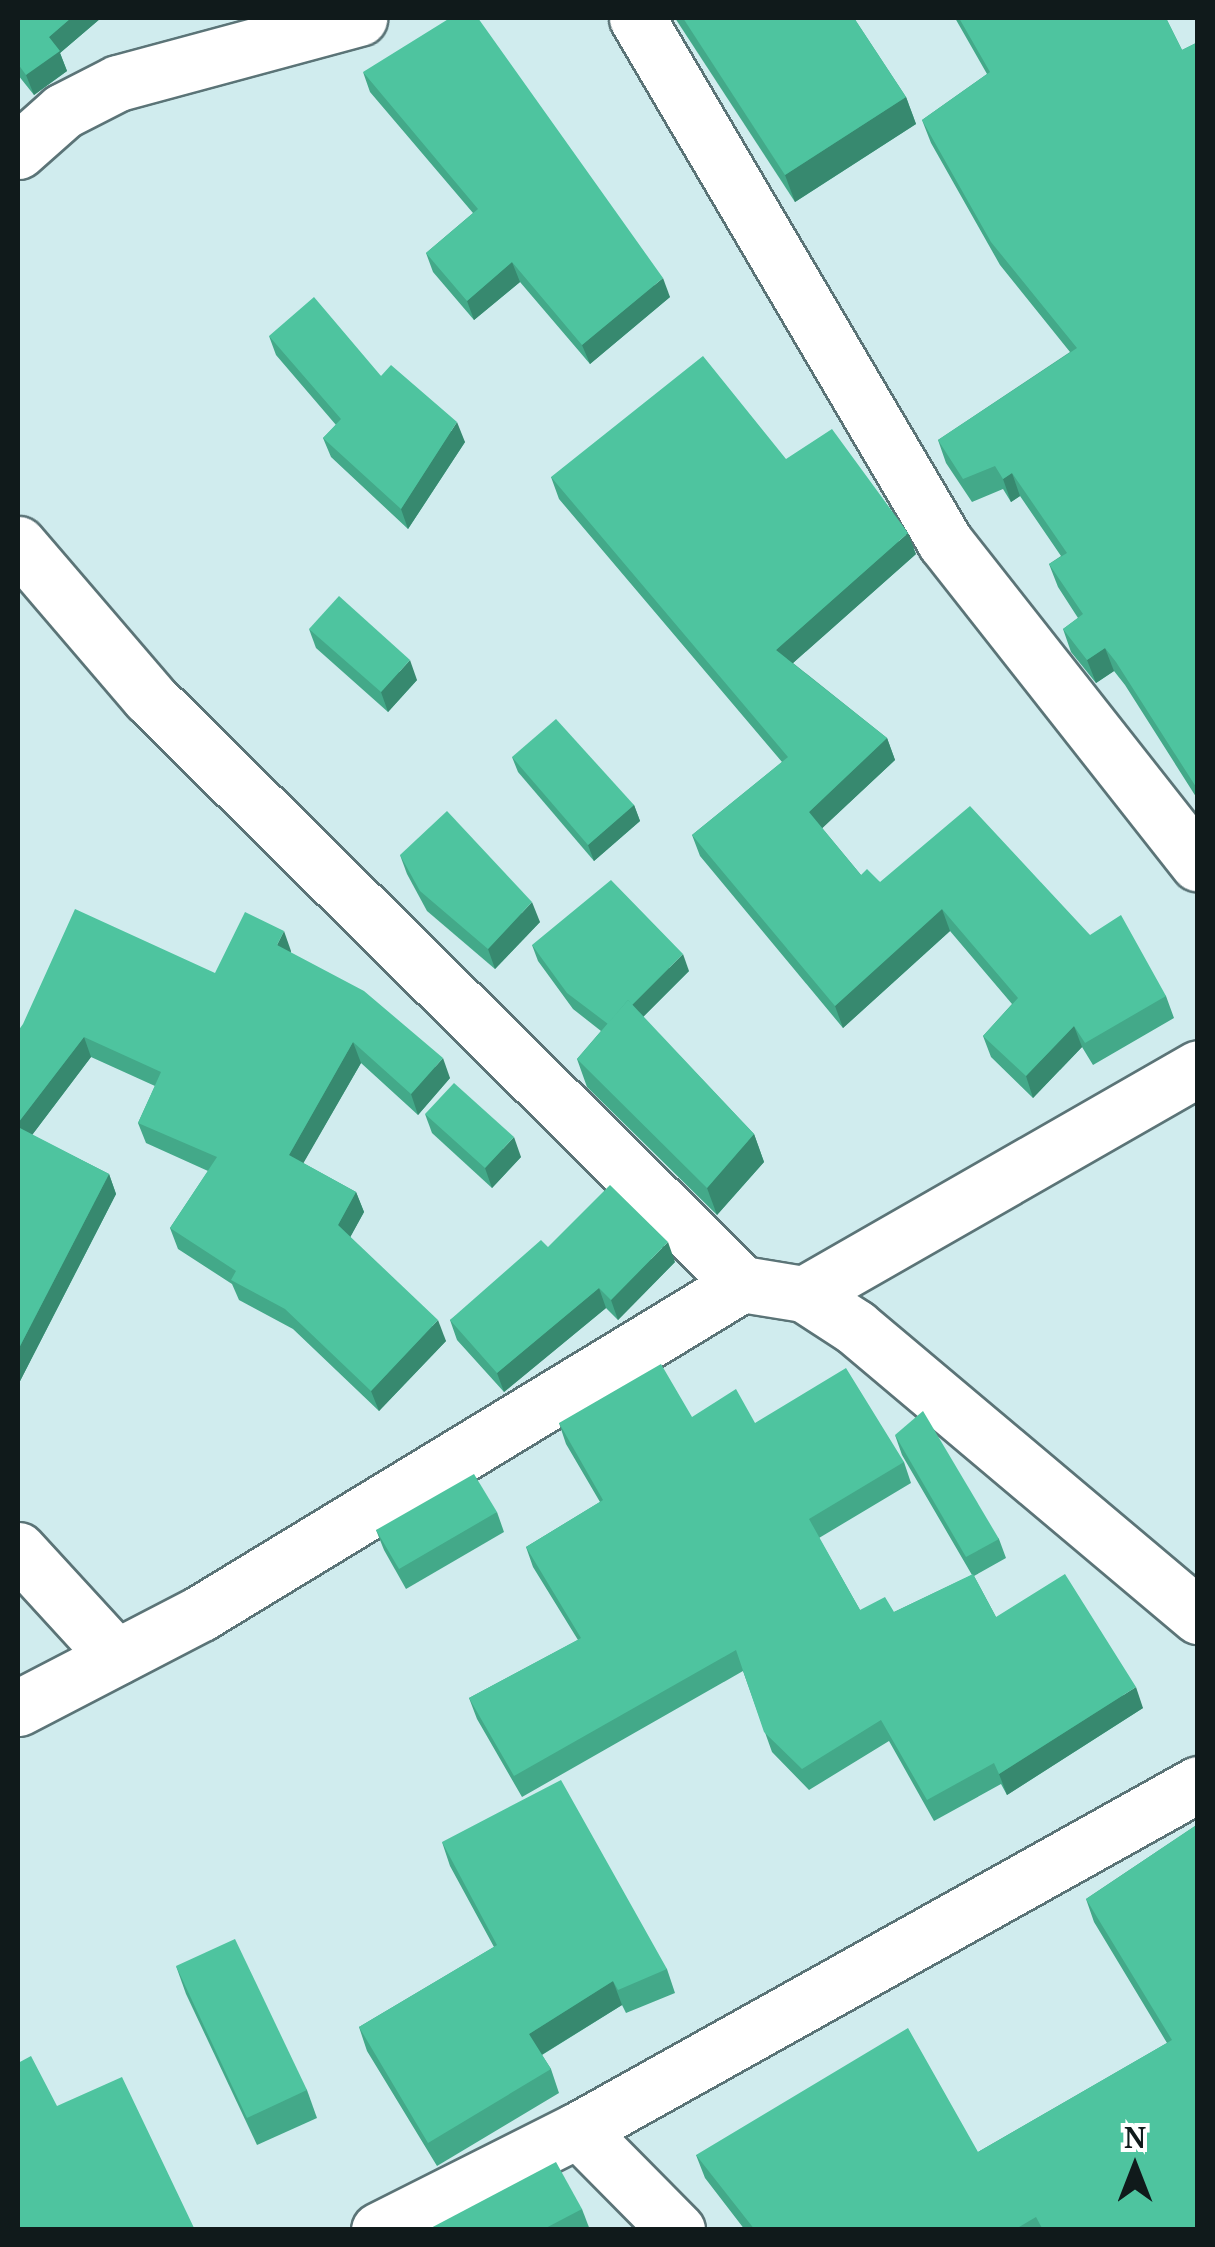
<!DOCTYPE html>
<style>
body{margin:0}
#map{position:relative;width:1215px;height:2247px;overflow:hidden;background:#d0ecee;font-family:"Noto Serif",serif}
div>[style]{position:absolute}
[style*='--x']{left:calc(var(--x)*1px);top:calc(var(--y)*1px);width:calc(var(--w)*1px);rotate:calc(var(--a)*1deg)}
.roads{filter:drop-shadow(2px 0 #5b7477) drop-shadow(-2px 0 #5b7477) drop-shadow(0 2px #5b7477) drop-shadow(0 -2px #5b7477)}
.minor>*{height:55px;margin:-27.5px;padding:0 27.5px;transform-origin:27.5px;border-radius:27.5px;background:#fff}
.wall>*{inset:0;background:#43a989}
.shaded-wall>*{inset:0;background:#37896f}
.building>*{inset:0;background:#4ec49f}
span{translate:-50% -50%;white-space:nowrap;text-align:center;line-height:1.15;-webkit-text-stroke:10px #fff;paint-order:stroke}
.frame{position:absolute;inset:0;border:20px solid #101a1b;pointer-events:none}
.north{position:absolute;left:1085px;top:2117px;width:100px;height:100px;-webkit-text-stroke:8px #fff;paint-order:stroke;rotate:0deg;font-size:28px;font-weight:700;line-height:40px;text-align:center;color:#101a1b}
.north::after{content:'';display:block;margin:auto;width:35px;height:45px;background:#101a1b;clip-path:polygon(50% 0,100% 100%,50% 72%,0 100%)}
</style>
<div id="map">
<div class="roads">
<div class="minor">
<i style="--x:637;--y:18;--w:608;--a:59.55"></i>
<i style="--x:945;--y:542;--w:409;--a:51.8"></i>
<i style="--x:18;--y:151;--w:60;--a:-41.6"></i>
<i style="--x:63;--y:111;--w:62;--a:-27"></i>
<i style="--x:118;--y:83;--w:250;--a:-15.1"></i>
<i style="--x:18;--y:544;--w:201;--a:49.4"></i>
<i style="--x:149;--y:697;--w:834;--a:44.71"></i>
<i style="--x:742;--y:1284;--w:63;--a:9.2"></i>
<i style="--x:804;--y:1294;--w:61;--a:32.9"></i>
<i style="--x:855;--y:1327;--w:449;--a:40.1"></i>
<i style="--x:804;--y:1294;--w:454;--a:-29.8"></i>
<i style="--x:18;--y:1550;--w:145;--a:47.5"></i>
<i style="--x:18;--y:1708;--w:206;--a:-27.4"></i>
<i style="--x:201;--y:1613;--w:633;--a:-31.31"></i>
<i style="--x:578;--y:2130;--w:141;--a:45.3"></i>
<i style="--x:379;--y:2230;--w:223;--a:-26.7"></i>
<i style="--x:578;--y:2130;--w:710;--a:-29.16"></i>
</div>
</div>
<div class="wall">
<i style="clip-path:polygon(18px 18px,101px 18px,60px 53px,67px 71px,34px 95px,18px 75px)"></i>
<i style="clip-path:polygon(675px 18px,854px 18px,906px 97px,916px 124px,795px 202px)"></i>
<i style="clip-path:polygon(955px 18px,1166px 18px,1182px 50px,1198px 42px,1198px 800px,1125px 685px,1114px 671px,1096px 683px,1071px 652px,1063px 629px,1078px 618px,1058px 587px,1049px 564px,1061px 556px,1020px 496px,1011px 502px,1003px 489px,972px 502px,946px 463px,938px 440px,1070px 352px,1000px 265px,931px 143px,922px 120px,987px 74px)"></i>
<i style="clip-path:polygon(363px 72px,670px 297px,590px 364px,520px 282px,474px 320px,433px 272px,426px 253px,473px 213px,370px 92px)"></i>
<i style="clip-path:polygon(269px 336px,381px 376px,465px 442px,408px 529px,331px 457px,323px 438px,336px 425px,276px 355px)"></i>
<i style="clip-path:polygon(786px 459px,916px 554px,793px 663px,887px 738px,895px 760px,822px 828px,861px 875px,880px 882px,1090px 935px,1166px 996px,1174px 1018px,1093px 1065px,1082px 1047px,1033px 1098px,991px 1057px,983px 1036px,1012px 1004px,950px 931px,843px 1028px,700px 856px,692px 835px,782px 762px,559px 499px,551px 477px)"></i>
<i style="clip-path:polygon(309px 629px,417px 680px,388px 712px,316px 648px)"></i>
<i style="clip-path:polygon(512px 757px,634px 805px,640px 821px,594px 861px,518px 772px)"></i>
<i style="clip-path:polygon(400px 855px,540px 922px,495px 969px,427px 911px,407px 874px)"></i>
<i style="clip-path:polygon(532px 945px,689px 971px,643px 1017px,754px 1134px,764px 1162px,717px 1215px,587px 1087px,577px 1059px,601px 1031px,573px 1009px,538px 961px)"></i>
<i style="clip-path:polygon(291px 951px,291px 953px,450px 1078px,418px 1115px,361px 1063px,303px 1163px,356px 1192px,364px 1212px,350px 1237px,446px 1341px,379px 1411px,293px 1329px,239px 1300px,232px 1284px,178px 1249px,170px 1228px,208px 1171px,146px 1143px,138px 1123px,155px 1086px,91px 1057px,32px 1135px,109px 1174px,116px 1194px,18px 1385px,18px 1031px)"></i>
<i style="clip-path:polygon(425px 1114px,521px 1157px,492px 1188px,432px 1133px)"></i>
<i style="clip-path:polygon(548px 1247px,675px 1262px,618px 1320px,606px 1308px,504px 1392px,457px 1340px,450px 1320px)"></i>
<i style="clip-path:polygon(692px 1417px,755px 1423px,904px 1462px,911px 1483px,819px 1538px,860px 1610px,894px 1612px,972px 1575px,902px 1455px,895px 1435px,999px 1539px,1006px 1558px,974px 1576px,996px 1617px,1143px 1708px,1007px 1795px,1001px 1784px,934px 1821px,889px 1741px,809px 1790px,772px 1752px,743px 1671px,522px 1797px,477px 1719px,469px 1698px,578px 1640px,533px 1567px,526px 1547px,600px 1502px,566px 1444px,559px 1423px)"></i>
<i style="clip-path:polygon(497px 1512px,504px 1532px,406px 1589px,384px 1550px,376px 1530px)"></i>
<i style="clip-path:polygon(1198px 1824px,1198px 2230px,745px 2230px,705px 2178px,696px 2155px,978px 2152px,1167px 2043px,1094px 1922px,1086px 1899px)"></i>
<i style="clip-path:polygon(442px 1842px,667px 1969px,675px 1993px,626px 2013px,622px 2005px,542px 2055px,551px 2069px,559px 2093px,437px 2166px,367px 2051px,359px 2027px,494px 1947px,450px 1866px)"></i>
<i style="clip-path:polygon(176px 1966px,307px 2090px,317px 2118px,257px 2145px,186px 1994px)"></i>
<i style="clip-path:polygon(582px 2209px,590px 2230px,427px 2230px)"></i>
</div>
<div class="shaded-wall">
<i style="clip-path:polygon(71px 18px,101px 18px,60px 53px,67px 71px,34px 95px,26px 75px,49px 37px)"></i>
<i style="clip-path:polygon(906px 97px,916px 124px,795px 202px,785px 175px)"></i>
<i style="clip-path:polygon(512px 262px,520px 282px,474px 320px,467px 301px)"></i>
<i style="clip-path:polygon(663px 278px,670px 297px,590px 364px,582px 345px)"></i>
<i style="clip-path:polygon(457px 422px,465px 442px,408px 529px,401px 509px)"></i>
<i style="clip-path:polygon(1012px 473px,1020px 496px,1011px 502px,1003px 479px)"></i>
<i style="clip-path:polygon(908px 533px,916px 554px,784px 671px,776px 650px)"></i>
<i style="clip-path:polygon(1105px 648px,1114px 671px,1096px 683px,1087px 660px)"></i>
<i style="clip-path:polygon(410px 660px,417px 680px,388px 712px,381px 692px)"></i>
<i style="clip-path:polygon(887px 738px,895px 760px,816px 834px,809px 812px)"></i>
<i style="clip-path:polygon(634px 805px,640px 821px,594px 861px,588px 845px)"></i>
<i style="clip-path:polygon(532px 902px,540px 922px,495px 969px,488px 949px)"></i>
<i style="clip-path:polygon(942px 909px,950px 931px,843px 1028px,835px 1006px)"></i>
<i style="clip-path:polygon(284px 931px,291px 951px,284px 966px,277px 945px)"></i>
<i style="clip-path:polygon(683px 954px,689px 971px,617px 1043px,611px 1026px)"></i>
<i style="clip-path:polygon(1074px 1026px,1082px 1047px,1033px 1098px,1026px 1076px)"></i>
<i style="clip-path:polygon(84px 1037px,91px 1057px,23px 1147px,18px 1132px,18px 1123px)"></i>
<i style="clip-path:polygon(353px 1042px,361px 1063px,296px 1176px,289px 1155px)"></i>
<i style="clip-path:polygon(443px 1058px,450px 1078px,418px 1115px,411px 1094px)"></i>
<i style="clip-path:polygon(754px 1134px,764px 1162px,717px 1215px,707px 1188px)"></i>
<i style="clip-path:polygon(514px 1137px,521px 1157px,492px 1188px,485px 1168px)"></i>
<i style="clip-path:polygon(109px 1174px,116px 1194px,18px 1385px,18px 1350px)"></i>
<i style="clip-path:polygon(356px 1192px,364px 1212px,346px 1245px,338px 1225px)"></i>
<i style="clip-path:polygon(668px 1242px,675px 1262px,618px 1320px,611px 1300px)"></i>
<i style="clip-path:polygon(599px 1288px,606px 1308px,504px 1392px,497px 1373px)"></i>
<i style="clip-path:polygon(438px 1320px,446px 1341px,379px 1411px,371px 1391px)"></i>
<i style="clip-path:polygon(1136px 1687px,1143px 1708px,1007px 1795px,999px 1774px)"></i>
<i style="clip-path:polygon(613px 1981px,622px 2005px,538px 2057px,529px 2034px)"></i>
</div>
<div class="building">
<i style="clip-path:polygon(18px 18px,71px 18px,49px 37px,60px 51px,26px 75px,18px 64px)"></i>
<i style="clip-path:polygon(450px 18px,478px 18px,663px 278px,582px 345px,512px 262px,467px 301px,426px 253px,478px 209px,363px 72px)"></i>
<i style="clip-path:polygon(683px 18px,854px 18px,906px 97px,785px 175px)"></i>
<i style="clip-path:polygon(959px 18px,1166px 18px,1182px 50px,1198px 42px,1198px 790px,1116px 662px,1105px 648px,1087px 660px,1063px 629px,1083px 614px,1049px 564px,1067px 553px,1012px 473px,1003px 479px,995px 466px,963px 479px,938px 440px,1077px 348px,991px 242px,922px 120px,990px 72px)"></i>
<i style="clip-path:polygon(314px 297px,381px 376px,391px 365px,457px 422px,401px 509px,323px 438px,341px 419px,269px 336px)"></i>
<i style="clip-path:polygon(703px 356px,786px 459px,832px 429px,908px 533px,776px 650px,887px 738px,809px 812px,861px 875px,867px 869px,880px 882px,970px 806px,1090px 935px,1121px 915px,1166px 996px,1085px 1043px,1074px 1026px,1026px 1076px,983px 1036px,1018px 998px,942px 909px,835px 1006px,692px 835px,788px 757px,551px 477px)"></i>
<i style="clip-path:polygon(339px 596px,410px 660px,381px 692px,309px 629px)"></i>
<i style="clip-path:polygon(556px 719px,634px 805px,588px 845px,512px 757px)"></i>
<i style="clip-path:polygon(447px 811px,532px 902px,488px 949px,420px 891px,400px 855px)"></i>
<i style="clip-path:polygon(611px 880px,683px 954px,632px 1005px,628px 1000px,608px 1024px,567px 993px,532px 945px)"></i>
<i style="clip-path:polygon(75px 909px,215px 973px,245px 912px,284px 931px,277px 945px,364px 991px,443px 1058px,411px 1094px,353px 1042px,289px 1155px,356px 1192px,338px 1225px,438px 1320px,371px 1391px,285px 1309px,231px 1280px,236px 1271px,170px 1228px,217px 1157px,138px 1123px,161px 1072px,84px 1037px,18px 1123px,18px 1031px,23px 1024px)"></i>
<i style="clip-path:polygon(628px 1000px,754px 1134px,707px 1188px,577px 1059px)"></i>
<i style="clip-path:polygon(454px 1083px,514px 1137px,485px 1168px,425px 1114px)"></i>
<i style="clip-path:polygon(18px 1127px,109px 1174px,18px 1350px)"></i>
<i style="clip-path:polygon(610px 1185px,668px 1242px,611px 1300px,599px 1288px,497px 1373px,450px 1320px,541px 1240px,548px 1247px)"></i>
<i style="clip-path:polygon(661px 1364px,692px 1417px,736px 1389px,755px 1423px,846px 1368px,904px 1462px,809px 1519px,860px 1610px,885px 1597px,894px 1612px,973px 1574px,996px 1617px,1065px 1574px,1136px 1687px,999px 1774px,994px 1763px,927px 1800px,881px 1720px,802px 1769px,764px 1732px,736px 1650px,514px 1776px,469px 1698px,581px 1638px,526px 1547px,603px 1500px,559px 1423px)"></i>
<i style="clip-path:polygon(923px 1411px,999px 1539px,966px 1557px,895px 1435px)"></i>
<i style="clip-path:polygon(474px 1474px,497px 1512px,399px 1569px,376px 1530px)"></i>
<i style="clip-path:polygon(561px 1780px,667px 1969px,618px 1990px,613px 1981px,529px 2034px,551px 2069px,428px 2143px,359px 2027px,497px 1945px,442px 1842px)"></i>
<i style="clip-path:polygon(1198px 1824px,1198px 1973px,1195px 1974px,1198px 1978px,1198px 2230px,1043px 2230px,1036px 2217px,1014px 2230px,755px 2230px,696px 2155px,908px 2028px,978px 2152px,1172px 2040px,1086px 1899px)"></i>
<i style="clip-path:polygon(235px 1939px,307px 2090px,247px 2118px,176px 1966px)"></i>
<i style="clip-path:polygon(31px 2056px,57px 2106px,122px 2077px,195px 2230px,18px 2230px,18px 2063px)"></i>
<i style="clip-path:polygon(556px 2162px,582px 2209px,542px 2230px,427px 2230px)"></i>
</div>
<div class="frame"></div>
<div class="north">N</div>
</div>
